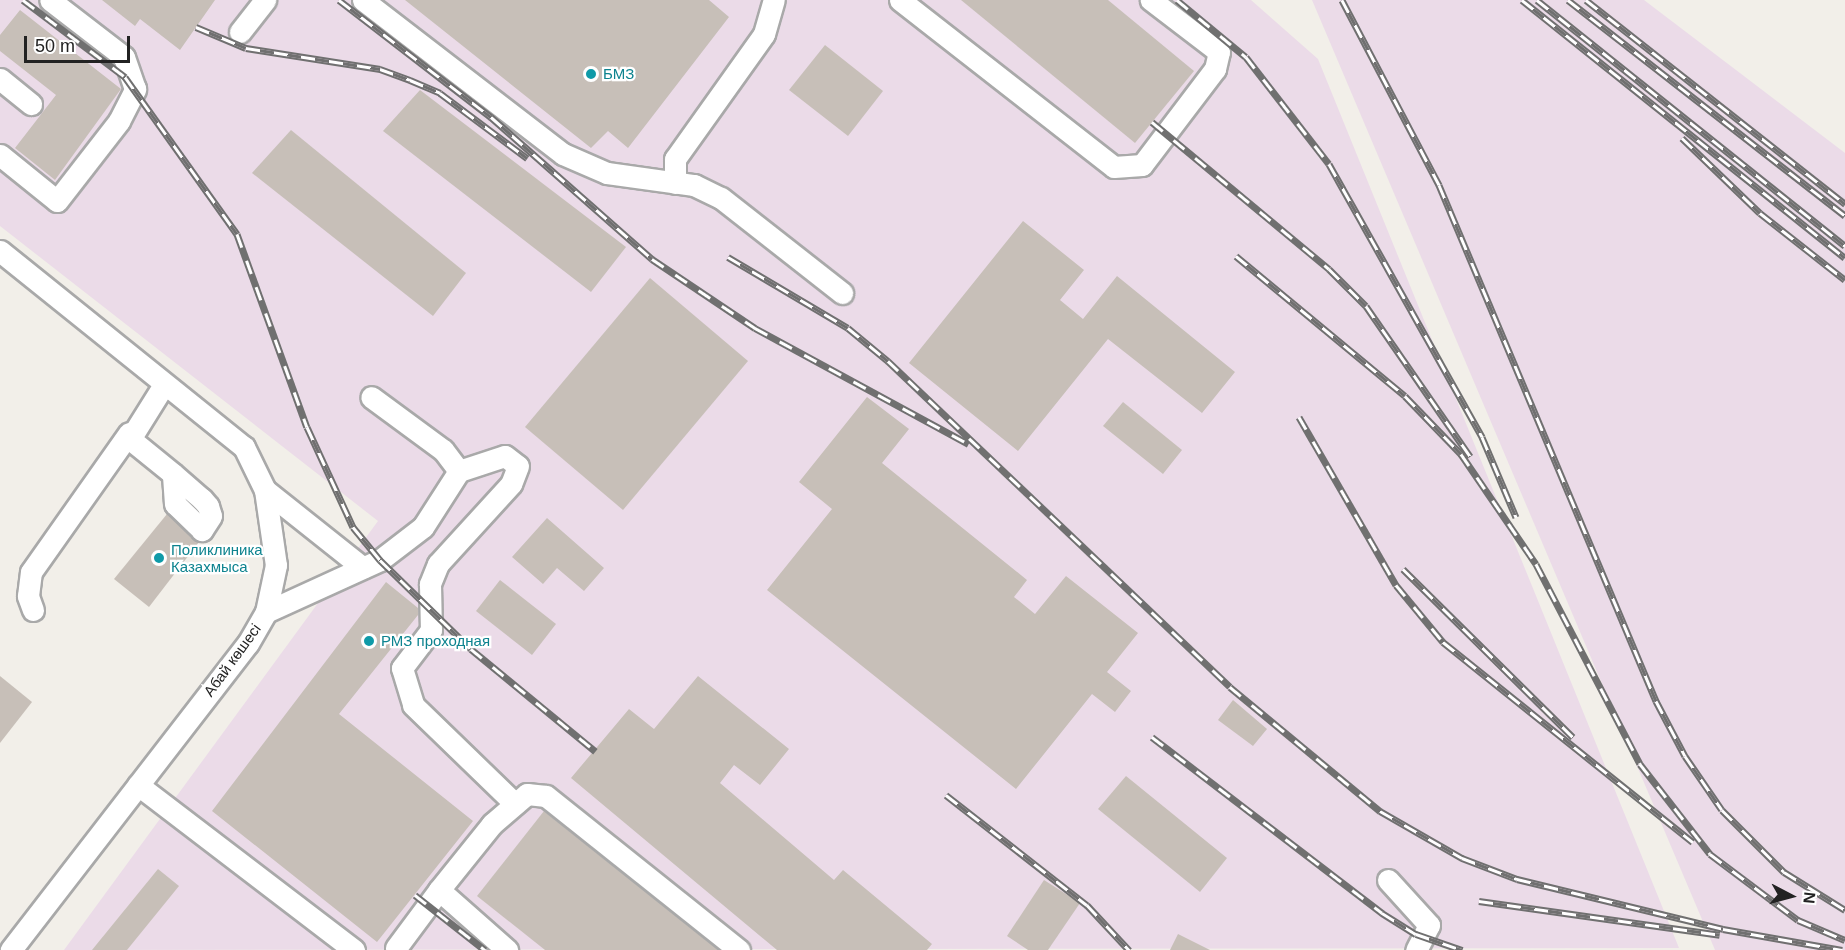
<!DOCTYPE html>
<meta charset="utf-8">
<style>
body{margin:0}
#map{position:relative;width:1845px;height:950px;overflow:hidden;background:#f2efe9;font-family:Helvetica,sans-serif}
div>[style]{position:absolute}
[style*='--x']{left:calc(var(--x)*1px);top:calc(var(--y)*1px);width:calc(var(--w)*1px);rotate:calc(var(--a)*1deg)}
.industrial>*{inset:0;background:#ebdbe8}
.building>*{inset:0;background:#c7bfb8}
.roads{filter:drop-shadow(2px 0 #a9a9a9) drop-shadow(-2px 0 #a9a9a9) drop-shadow(0 2px #a9a9a9) drop-shadow(0 -2px #a9a9a9)}
.minor>*{height:21px;margin:-10.5px;padding:0 10.5px;transform-origin:10.5px;border-radius:10.5px;background:#fff}
.rail>*{height:7px;margin-top:-3.5px;transform-origin:0;background:repeating-linear-gradient(90deg,#fff 0 14px,#707070 0 28px);box-sizing:border-box;border-block:2px solid #707070}
.dots>*{width:16px;height:16px;translate:-50% -50%;box-sizing:border-box;border:3px solid #fff;border-radius:50%}
span{translate:-50% -50%;white-space:nowrap;text-align:center;line-height:1.15;-webkit-text-stroke:4.5px #fff;paint-order:stroke}
.culture-label{font-size:15px;color:#0d838f}
.left{translate:0 -50%;text-align:left}
.street-label{font-size:15px;color:#222}
.north{position:absolute;left:1761px;top:866px;width:60px;height:60px;-webkit-text-stroke:4px #fff;paint-order:stroke;rotate:96deg;font-size:16px;font-weight:700;line-height:24px;text-align:center;color:#222}
.north::after{content:'';display:block;margin:auto;width:21px;height:27px;background:#222;clip-path:polygon(50% 0,100% 100%,50% 72%,0 100%)}
.scale{position:absolute;left:24px;top:36px;width:106px;height:27px;box-sizing:border-box;border:3px solid #222;border-top:0;padding-left:8px;font-size:18px;line-height:21px;white-space:nowrap;color:#222;-webkit-text-stroke:4px #fff;paint-order:stroke}
</style>
<div id="map">
<div class="industrial">
<i style="clip-path:polygon(0 0,1251px 0,1318px 59px,1679px 948px,64px 950px,378px 521px,0 226px)"></i>
<i style="clip-path:polygon(1312px 0,1644px 0,1845px 153px,1845px 950px,1715px 950px)"></i>
</div>
<div class="building">
<i style="clip-path:polygon(102px 0,215px 0,180px 50px,140px 19px,135px 26px)"></i>
<i style="clip-path:polygon(405px 0,709px 0,729px 17px,628px 148px,608px 131px,591px 148px)"></i>
<i style="clip-path:polygon(961px 0,1108px 0,1194px 71px,1135px 143px)"></i>
<i style="clip-path:polygon(20px 10px,121px 89px,55px 180px,15px 148px,56px 95px,0 51px,0 35px)"></i>
<i style="clip-path:polygon(825px 45px,883px 91px,848px 136px,789px 90px)"></i>
<i style="clip-path:polygon(420px 90px,626px 247px,591px 292px,383px 131px)"></i>
<i style="clip-path:polygon(291px 130px,466px 273px,433px 316px,252px 173px)"></i>
<i style="clip-path:polygon(1023px 221px,1084px 270px,1060px 300px,1083px 319px,1117px 276px,1235px 372px,1202px 413px,1108px 339px,1018px 451px,909px 363px)"></i>
<i style="clip-path:polygon(650px 278px,748px 361px,623px 510px,525px 427px)"></i>
<i style="clip-path:polygon(867px 397px,909px 429px,882px 463px,1027px 580px,1014px 597px,1035px 614px,1066px 576px,1138px 633px,1107px 672px,1131px 691px,1115px 712px,1092px 694px,1016px 789px,767px 590px,832px 509px,799px 482px)"></i>
<i style="clip-path:polygon(1123px 402px,1182px 450px,1163px 474px,1103px 426px)"></i>
<i style="clip-path:polygon(167px 514px,199px 542px,149px 607px,114px 579px)"></i>
<i style="clip-path:polygon(547px 518px,604px 568px,584px 591px,557px 568px,543px 584px,512px 557px)"></i>
<i style="clip-path:polygon(500px 580px,556px 624px,532px 655px,476px 611px)"></i>
<i style="clip-path:polygon(386px 582px,418px 608px,418px 615px,339px 714px,473px 821px,377px 942px,212px 811px)"></i>
<i style="clip-path:polygon(0 676px,32px 702px,0 743px)"></i>
<i style="clip-path:polygon(698px 676px,789px 749px,760px 785px,734px 765px,720px 783px,834px 880px,843px 870px,932px 944px,927px 950px,777px 950px,571px 778px,629px 709px,654px 729px)"></i>
<i style="clip-path:polygon(1233px 700px,1267px 729px,1253px 746px,1218px 720px)"></i>
<i style="clip-path:polygon(1126px 776px,1227px 858px,1200px 892px,1098px 809px)"></i>
<i style="clip-path:polygon(544px 811px,719px 950px,545px 950px,477px 896px)"></i>
<i style="clip-path:polygon(158px 869px,179px 886px,127px 950px,92px 950px)"></i>
<i style="clip-path:polygon(1044px 880px,1080px 903px,1048px 950px,1028px 950px,1007px 936px)"></i>
<i style="clip-path:polygon(1178px 934px,1210px 950px,1170px 950px)"></i>
</div>
<div class="roads">
<div class="minor">
<i style="--x:363;--y:0;--w:252;--a:37.6"></i>
<i style="--x:563;--y:154;--w:48;--a:23.4"></i>
<i style="--x:607;--y:173;--w:88;--a:7.9"></i>
<i style="--x:694;--y:185;--w:30;--a:26"></i>
<i style="--x:721;--y:198;--w:154;--a:38.1"></i>
<i style="--x:900;--y:0;--w:271;--a:38"></i>
<i style="--x:1114;--y:167;--w:28;--a:-4"></i>
<i style="--x:1142;--y:165;--w:121;--a:-52.8"></i>
<i style="--x:1215;--y:69;--w:17;--a:-77"></i>
<i style="--x:1219;--y:52;--w:86;--a:-142.6"></i>
<i style="--x:240;--y:32;--w:41;--a:-52"></i>
<i style="--x:0;--y:79;--w:40;--a:39"></i>
<i style="--x:0;--y:155;--w:73;--a:38.9"></i>
<i style="--x:57;--y:201;--w:101;--a:-52.2"></i>
<i style="--x:119;--y:121;--w:36;--a:-63"></i>
<i style="--x:135;--y:89;--w:34;--a:-109"></i>
<i style="--x:124;--y:57;--w:93;--a:-142.4"></i>
<i style="--x:675;--y:183;--w:24;--a:-90"></i>
<i style="--x:675;--y:159;--w:153;--a:-54.5"></i>
<i style="--x:764;--y:34;--w:35;--a:-74"></i>
<i style="--x:0;--y:251;--w:313;--a:38.8"></i>
<i style="--x:244;--y:447;--w:48;--a:64"></i>
<i style="--x:265;--y:490;--w:76;--a:81.7"></i>
<i style="--x:276;--y:565;--w:48;--a:102"></i>
<i style="--x:266;--y:612;--w:36;--a:120"></i>
<i style="--x:248;--y:643;--w:388;--a:127.7"></i>
<i style="--x:160;--y:391;--w:57;--a:122"></i>
<i style="--x:130;--y:439;--w:55;--a:39.1"></i>
<i style="--x:173;--y:474;--w:38;--a:41"></i>
<i style="--x:202;--y:499;--w:9;--a:49"></i>
<i style="--x:208;--y:506;--w:10;--a:73"></i>
<i style="--x:211;--y:516;--w:17;--a:123"></i>
<i style="--x:202;--y:530;--w:37;--a:-136"></i>
<i style="--x:175;--y:504;--w:30;--a:-94"></i>
<i style="--x:459;--y:471;--w:48;--a:-18.1"></i>
<i style="--x:505;--y:456;--w:16;--a:38"></i>
<i style="--x:518;--y:466;--w:19;--a:111"></i>
<i style="--x:511;--y:484;--w:108;--a:132.4"></i>
<i style="--x:438;--y:564;--w:22;--a:112"></i>
<i style="--x:430;--y:584;--w:46;--a:88.8"></i>
<i style="--x:431;--y:630;--w:48;--a:127.3"></i>
<i style="--x:402;--y:668;--w:39;--a:73"></i>
<i style="--x:413;--y:705;--w:142;--a:44.1"></i>
<i style="--x:265;--y:490;--w:125;--a:38.5"></i>
<i style="--x:33;--y:610;--w:15;--a:-110"></i>
<i style="--x:28;--y:596;--w:24;--a:-83"></i>
<i style="--x:31;--y:572;--w:170;--a:-54.8"></i>
<i style="--x:266;--y:612;--w:125;--a:-24.5"></i>
<i style="--x:380;--y:560;--w:54;--a:-37.5"></i>
<i style="--x:423;--y:527;--w:67;--a:-57.3"></i>
<i style="--x:459;--y:471;--w:26;--a:-127"></i>
<i style="--x:443;--y:450;--w:89;--a:-143.6"></i>
<i style="--x:138;--y:785;--w:272;--a:37.4"></i>
<i style="--x:1388;--y:880;--w:61;--a:47.7"></i>
<i style="--x:1429;--y:925;--w:28;--a:117"></i>
<i style="--x:439;--y:890;--w:85;--a:-51.2"></i>
<i style="--x:492;--y:824;--w:46;--a:-40.6"></i>
<i style="--x:527;--y:794;--w:19;--a:6"></i>
<i style="--x:546;--y:796;--w:247;--a:38.6"></i>
<i style="--x:396;--y:948;--w:72;--a:-53.4"></i>
<i style="--x:439;--y:890;--w:91;--a:41.4"></i>
</div>
</div>
<div class="rail">
<i style="--x:23;--y:0;--w:128;--a:37"></i>
<i style="--x:125;--y:77;--w:193;--a:54.5"></i>
<i style="--x:237;--y:234;--w:205;--a:70.1"></i>
<i style="--x:307;--y:427;--w:110;--a:65.3"></i>
<i style="--x:353;--y:527;--w:43;--a:50.7"></i>
<i style="--x:380;--y:560;--w:127;--a:44.4"></i>
<i style="--x:471;--y:649;--w:161;--a:39.4"></i>
<i style="--x:339;--y:0;--w:192;--a:37.6"></i>
<i style="--x:491;--y:117;--w:215;--a:41.4"></i>
<i style="--x:652;--y:259;--w:124;--a:33.8"></i>
<i style="--x:755;--y:328;--w:243;--a:28.5"></i>
<i style="--x:1177;--y:0;--w:89;--a:39.6"></i>
<i style="--x:1246;--y:57;--w:135;--a:52.2"></i>
<i style="--x:1329;--y:164;--w:313;--a:60.7"></i>
<i style="--x:1482;--y:437;--w:87;--a:67"></i>
<i style="--x:1342;--y:0;--w:209;--a:62.3"></i>
<i style="--x:1439;--y:185;--w:560;--a:67.19"></i>
<i style="--x:1656;--y:701;--w:62;--a:62.2"></i>
<i style="--x:1685;--y:756;--w:65;--a:55.6"></i>
<i style="--x:1722;--y:810;--w:88;--a:45"></i>
<i style="--x:1784;--y:872;--w:72;--a:31.9"></i>
<i style="--x:1522;--y:0;--w:413;--a:38.6"></i>
<i style="--x:1537;--y:0;--w:394;--a:38.6"></i>
<i style="--x:1568;--y:0;--w:351;--a:37.9"></i>
<i style="--x:1586;--y:0;--w:330;--a:38.2"></i>
<i style="--x:196;--y:27;--w:54;--a:22.8"></i>
<i style="--x:246;--y:48;--w:136;--a:8.9"></i>
<i style="--x:380;--y:69;--w:32;--a:20"></i>
<i style="--x:410;--y:80;--w:33;--a:23"></i>
<i style="--x:440;--y:93;--w:109;--a:36.8"></i>
<i style="--x:1152;--y:122;--w:230;--a:39.7"></i>
<i style="--x:1329;--y:269;--w:52;--a:45"></i>
<i style="--x:1366;--y:306;--w:183;--a:55.3"></i>
<i style="--x:1682;--y:138;--w:108;--a:43.9"></i>
<i style="--x:1760;--y:213;--w:108;--a:38.2"></i>
<i style="--x:1236;--y:256;--w:219;--a:39.6"></i>
<i style="--x:1405;--y:396;--w:81;--a:46"></i>
<i style="--x:1461;--y:454;--w:133;--a:55.7"></i>
<i style="--x:1536;--y:564;--w:225;--a:62.5"></i>
<i style="--x:1640;--y:764;--w:114;--a:52.1"></i>
<i style="--x:1710;--y:854;--w:110;--a:36.9"></i>
<i style="--x:1798;--y:920;--w:51;--a:23.1"></i>
<i style="--x:728;--y:257;--w:139;--a:30.6"></i>
<i style="--x:848;--y:328;--w:52;--a:39.5"></i>
<i style="--x:888;--y:361;--w:472;--a:43.6"></i>
<i style="--x:1230;--y:687;--w:195;--a:39.6"></i>
<i style="--x:1380;--y:811;--w:95;--a:29.8"></i>
<i style="--x:1462;--y:858;--w:59;--a:20.9"></i>
<i style="--x:1517;--y:879;--w:212;--a:13.6"></i>
<i style="--x:1723;--y:929;--w:121;--a:10"></i>
<i style="--x:1299;--y:417;--w:194;--a:60"></i>
<i style="--x:1396;--y:585;--w:74;--a:50.5"></i>
<i style="--x:1443;--y:642;--w:320;--a:38.7"></i>
<i style="--x:1403;--y:569;--w:239;--a:44.7"></i>
<i style="--x:1152;--y:737;--w:290;--a:37.4"></i>
<i style="--x:1382;--y:913;--w:40;--a:32"></i>
<i style="--x:1416;--y:934;--w:49;--a:19.2"></i>
<i style="--x:946;--y:795;--w:179;--a:38"></i>
<i style="--x:1087;--y:905;--w:62;--a:47"></i>
<i style="--x:415;--y:895;--w:89;--a:38.2"></i>
<i style="--x:1479;--y:901;--w:243;--a:8"></i>
</div>
<div class="dots">
<i style="left:591px;top:74px;background:#0f9aa8"></i>
<i style="left:159px;top:558px;background:#0f9aa8"></i>
<i style="left:369px;top:641px;background:#0f9aa8"></i>
</div>
<div class="culture-label">
<span class="left" style="left:603px;top:74px">БМЗ</span>
<span class="left" style="left:171px;top:558px">Поликлиника<br>Казахмыса</span>
<span class="left" style="left:381px;top:641px">РМЗ проходная</span>
</div>
<div class="street-label">
<span style="left:232px;top:660px;rotate:-54deg">Абай көшесі</span>
</div>
<div class="north">N</div>
<div class="scale">50 m</div>
</div>
